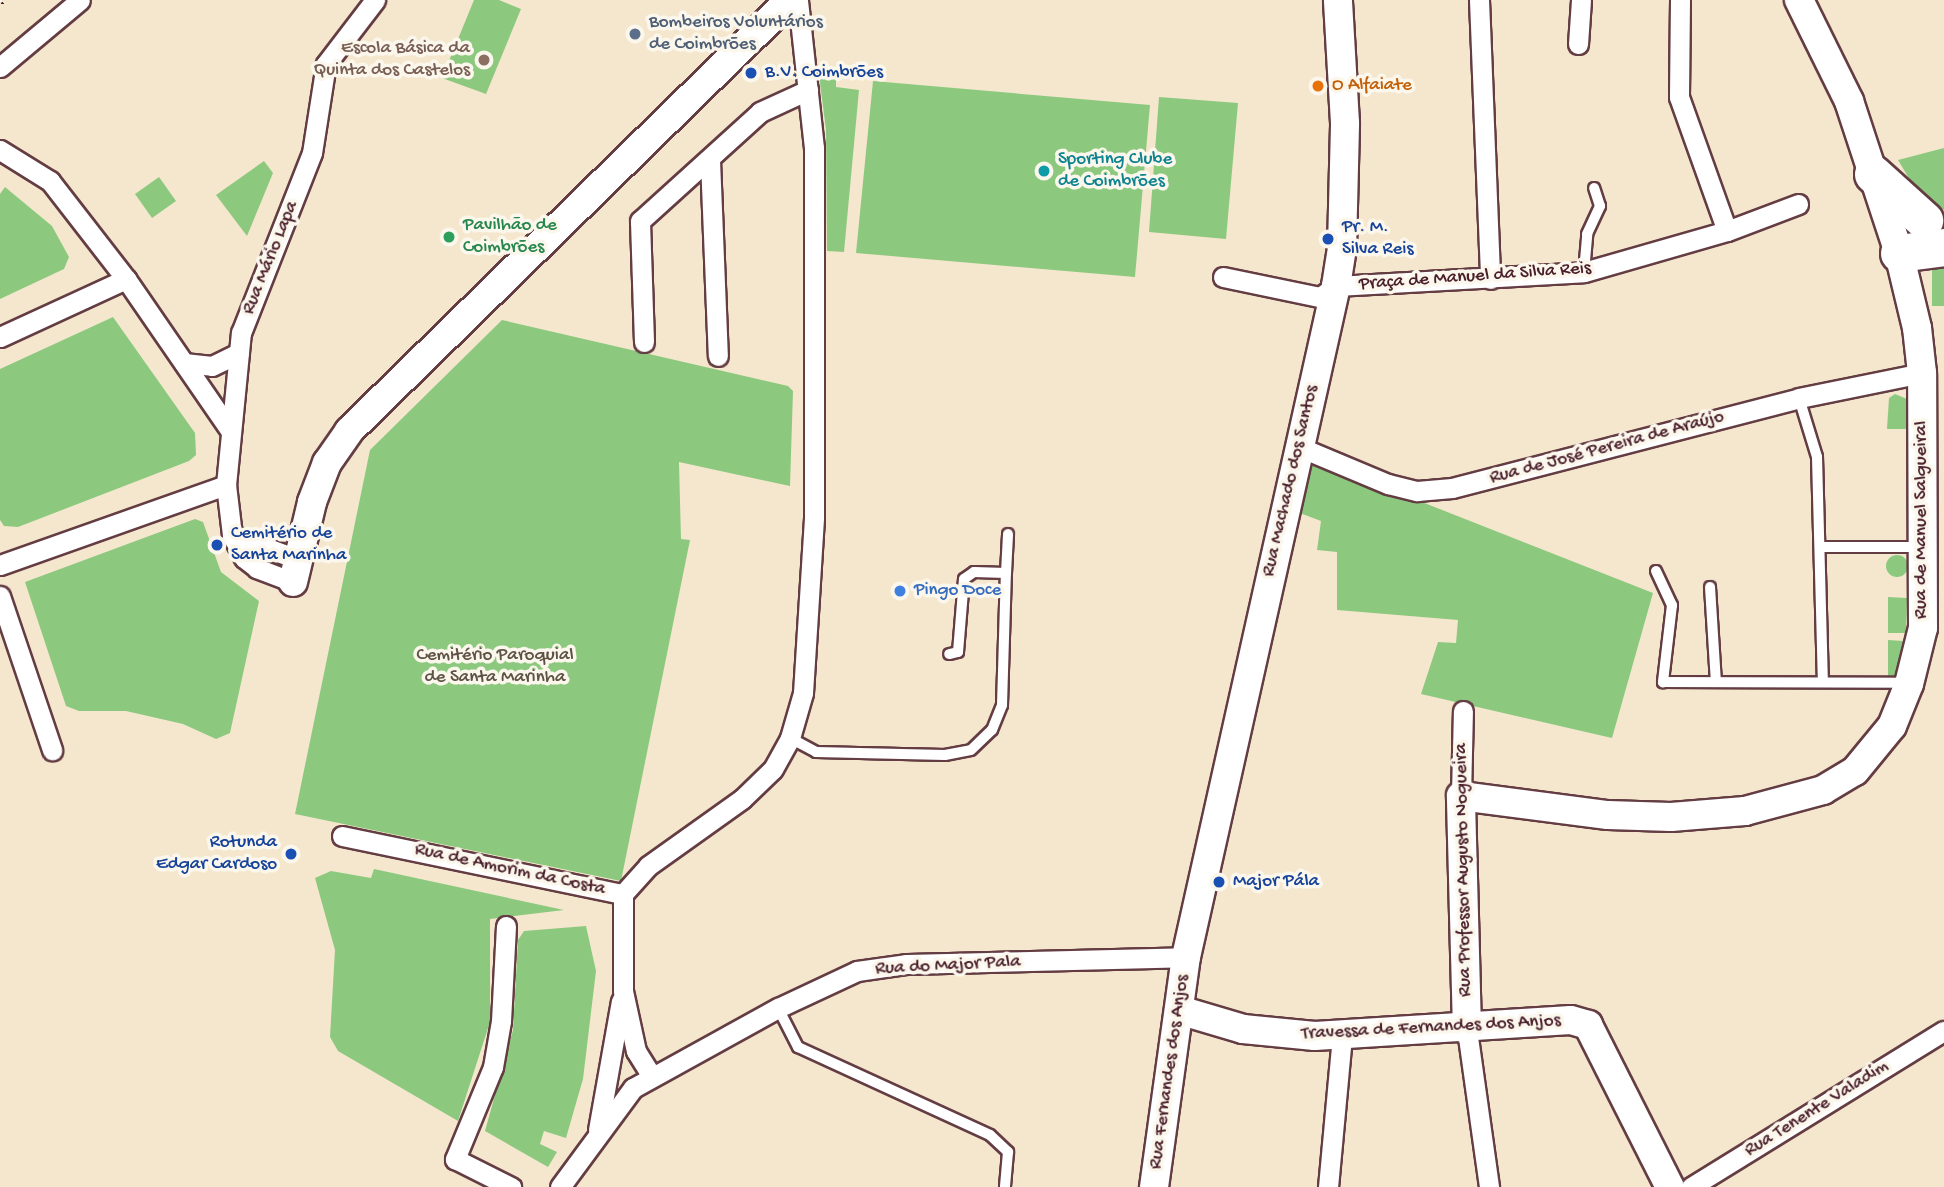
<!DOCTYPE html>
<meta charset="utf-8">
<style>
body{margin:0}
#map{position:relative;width:1944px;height:1187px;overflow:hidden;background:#f5e7ce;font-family:"Gochi Hand",sans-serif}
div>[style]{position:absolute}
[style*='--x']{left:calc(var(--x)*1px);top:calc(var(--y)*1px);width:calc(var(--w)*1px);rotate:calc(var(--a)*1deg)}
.green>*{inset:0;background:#8cc97f}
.round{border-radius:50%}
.roads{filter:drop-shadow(2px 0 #643d43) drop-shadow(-2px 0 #643d43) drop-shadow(0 2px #643d43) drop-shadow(0 -2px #643d43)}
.lane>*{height:10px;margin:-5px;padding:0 5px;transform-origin:5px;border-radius:5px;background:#fff}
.street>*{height:19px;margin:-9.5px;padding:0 9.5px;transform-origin:9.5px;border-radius:9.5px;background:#fff}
.secondary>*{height:28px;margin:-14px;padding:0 14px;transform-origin:14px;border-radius:14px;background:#fff}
.highway>*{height:37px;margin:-18.5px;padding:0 18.5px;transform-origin:18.5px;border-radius:18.5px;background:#fff}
.rail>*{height:8px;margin-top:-4px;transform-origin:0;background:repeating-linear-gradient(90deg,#fbf7ec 0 16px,#4a1f2b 0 32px);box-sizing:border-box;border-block:2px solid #4a1f2b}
.dots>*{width:19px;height:19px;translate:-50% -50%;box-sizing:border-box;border:4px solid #fbf7ec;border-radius:50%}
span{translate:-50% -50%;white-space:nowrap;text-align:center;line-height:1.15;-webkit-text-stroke:7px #fbf7ec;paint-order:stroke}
.service-label{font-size:19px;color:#4e5e75}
.left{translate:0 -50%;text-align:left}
.education-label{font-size:19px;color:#785e54}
.right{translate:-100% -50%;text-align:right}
.transit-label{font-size:19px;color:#164399}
.food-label{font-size:19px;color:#c56008}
.culture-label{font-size:19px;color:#0d838f}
.leisure-label{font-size:19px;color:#27864d}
.street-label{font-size:19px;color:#4a1f2b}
.shop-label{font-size:19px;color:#366cbe}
.park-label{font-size:19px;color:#5e5244}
</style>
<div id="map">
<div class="green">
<i style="clip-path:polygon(474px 0,499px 0,521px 9px,486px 94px,442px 78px)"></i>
<i style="clip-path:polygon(819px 75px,836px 75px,836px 87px,859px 90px,844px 252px,827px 251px,826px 130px)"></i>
<i style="clip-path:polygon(873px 81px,1150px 105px,1135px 277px,856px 253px)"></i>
<i style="clip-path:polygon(1159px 97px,1238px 103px,1226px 239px,1149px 232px)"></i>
<i style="clip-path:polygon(1944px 148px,1944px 210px,1922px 200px,1898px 160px)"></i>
<i style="clip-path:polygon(264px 161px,273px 173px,247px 236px,216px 195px)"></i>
<i style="clip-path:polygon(159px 177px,176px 201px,152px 218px,135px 194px)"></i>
<i style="clip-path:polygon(5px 187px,52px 226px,69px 257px,64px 269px,0 299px,0 194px)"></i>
<i style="clip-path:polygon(1944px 259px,1944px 306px,1932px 306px,1932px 260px)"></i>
<i style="clip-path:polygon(113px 317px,195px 433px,196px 455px,189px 461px,18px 527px,4px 526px,0 520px,0 369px)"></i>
<i style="clip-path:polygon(502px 320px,788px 386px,793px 391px,790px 486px,679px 462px,681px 539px,690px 540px,621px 881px,295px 814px,370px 450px)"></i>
<i style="clip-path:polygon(1895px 394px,1914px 402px,1913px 429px,1887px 429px,1889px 398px)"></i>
<i style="clip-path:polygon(1305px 456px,1653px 593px,1612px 738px,1421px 694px,1438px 642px,1456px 643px,1458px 620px,1337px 610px,1337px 552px,1317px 550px,1321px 521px,1292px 510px)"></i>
<i style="clip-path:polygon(195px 519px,203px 522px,221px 572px,259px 601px,230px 733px,216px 739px,183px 724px,126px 711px,79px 711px,66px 706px,25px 582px)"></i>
<i class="round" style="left:1886px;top:555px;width:22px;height:22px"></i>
<i style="clip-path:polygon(1888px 597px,1907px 598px,1906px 633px,1888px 633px)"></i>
<i style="clip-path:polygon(1888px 640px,1903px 641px,1895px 676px,1888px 677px)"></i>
<i style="clip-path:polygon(374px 869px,564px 910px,490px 919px,490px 1022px,458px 1121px,338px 1051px,330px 1037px,335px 950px,315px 878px,331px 871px,371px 878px)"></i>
<i style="clip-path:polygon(586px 926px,596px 971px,583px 1079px,566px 1138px,544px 1131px,540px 1144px,557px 1152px,548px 1167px,485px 1131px,513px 1030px,518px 940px,524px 931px)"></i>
</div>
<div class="roads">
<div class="lane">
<i style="--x:1584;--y:272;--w:38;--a:-85"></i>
<i style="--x:1587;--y:234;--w:31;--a:-65"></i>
<i style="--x:1600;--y:206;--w:19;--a:-108"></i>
<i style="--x:1799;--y:398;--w:62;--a:73"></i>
<i style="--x:1817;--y:457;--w:225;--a:88.5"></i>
<i style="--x:1822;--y:547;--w:97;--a:0"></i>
<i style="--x:1656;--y:571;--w:38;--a:65"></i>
<i style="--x:1672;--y:605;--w:78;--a:96.7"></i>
<i style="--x:1663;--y:682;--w:242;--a:0.2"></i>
<i style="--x:1006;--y:573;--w:39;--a:-87"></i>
<i style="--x:1710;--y:587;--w:95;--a:86.4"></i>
<i style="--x:790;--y:738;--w:30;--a:28"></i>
<i style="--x:816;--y:752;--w:129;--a:1.3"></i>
<i style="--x:945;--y:755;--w:26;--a:-11"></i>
<i style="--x:971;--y:750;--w:29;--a:-44"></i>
<i style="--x:992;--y:730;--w:27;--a:-68"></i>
<i style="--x:1002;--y:705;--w:132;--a:-88.3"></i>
<i style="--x:1006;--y:573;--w:32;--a:-178"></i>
<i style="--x:974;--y:572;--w:12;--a:145"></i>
<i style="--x:964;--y:579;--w:73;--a:94.7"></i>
<i style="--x:958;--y:652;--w:9;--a:167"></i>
<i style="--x:778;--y:1008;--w:44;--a:62.9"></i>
<i style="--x:798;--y:1047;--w:211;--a:24.6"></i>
<i style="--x:990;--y:1135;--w:25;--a:43"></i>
<i style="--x:1008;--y:1152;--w:35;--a:95"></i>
</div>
<div class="street">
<i style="--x:1479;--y:0;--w:279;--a:87.7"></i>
<i style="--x:1680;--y:0;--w:97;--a:90.6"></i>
<i style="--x:1679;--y:97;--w:142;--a:70.3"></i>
<i style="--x:1578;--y:44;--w:44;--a:-86.1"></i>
<i style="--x:0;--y:67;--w:104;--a:-39.9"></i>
<i style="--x:0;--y:150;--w:59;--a:31.8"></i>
<i style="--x:50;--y:181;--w:124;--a:52.2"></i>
<i style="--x:126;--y:279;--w:182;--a:55.5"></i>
<i style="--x:710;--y:160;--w:196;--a:87.7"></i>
<i style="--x:1223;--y:277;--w:99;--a:11.7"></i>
<i style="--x:1320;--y:297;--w:19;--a:-35"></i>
<i style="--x:1336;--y:286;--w:248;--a:-3.2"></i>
<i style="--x:1584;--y:272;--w:149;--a:-16"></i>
<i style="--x:1727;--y:231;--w:76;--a:-20.8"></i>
<i style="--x:0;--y:337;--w:139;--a:-24.7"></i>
<i style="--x:644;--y:342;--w:121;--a:-91.9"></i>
<i style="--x:640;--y:221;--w:162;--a:-42.2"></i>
<i style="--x:760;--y:112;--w:53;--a:-24.6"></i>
<i style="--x:184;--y:363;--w:28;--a:6"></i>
<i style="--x:212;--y:366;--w:30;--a:-26"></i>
<i style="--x:1297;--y:446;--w:99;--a:22.7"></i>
<i style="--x:1388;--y:484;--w:30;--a:14"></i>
<i style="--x:1417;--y:491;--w:35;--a:-5"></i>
<i style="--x:1452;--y:488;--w:358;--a:-14.5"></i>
<i style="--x:1799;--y:398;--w:126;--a:-11.5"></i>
<i style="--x:232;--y:535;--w:69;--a:20.3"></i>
<i style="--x:0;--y:565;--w:240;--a:-19.5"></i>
<i style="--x:293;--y:582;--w:39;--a:-159"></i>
<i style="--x:257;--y:568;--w:16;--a:-142"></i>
<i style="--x:244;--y:558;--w:26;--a:-118"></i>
<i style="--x:232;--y:535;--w:50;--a:-96.8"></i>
<i style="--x:226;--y:485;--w:153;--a:-84.4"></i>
<i style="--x:241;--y:333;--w:193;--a:-68.5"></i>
<i style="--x:312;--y:153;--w:90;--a:-81.1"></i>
<i style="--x:326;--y:64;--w:81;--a:-52.6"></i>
<i style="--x:0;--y:596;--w:163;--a:71.3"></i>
<i style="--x:1461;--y:796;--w:85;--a:-88.7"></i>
<i style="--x:342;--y:836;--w:287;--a:11.7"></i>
<i style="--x:623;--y:894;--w:38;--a:-48"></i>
<i style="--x:648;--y:866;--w:115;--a:-35.5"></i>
<i style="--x:742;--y:799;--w:43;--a:-44.1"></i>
<i style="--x:773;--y:769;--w:35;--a:-61"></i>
<i style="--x:790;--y:738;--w:47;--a:-73.9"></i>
<i style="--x:803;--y:693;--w:176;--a:-86.4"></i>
<i style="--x:814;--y:517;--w:369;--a:-90"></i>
<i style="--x:814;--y:148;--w:149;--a:-96.2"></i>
<i style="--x:623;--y:894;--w:97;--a:90"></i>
<i style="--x:623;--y:991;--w:61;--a:77.8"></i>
<i style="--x:636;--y:1051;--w:28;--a:58"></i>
<i style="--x:506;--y:926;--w:95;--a:93"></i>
<i style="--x:501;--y:1021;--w:47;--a:99.9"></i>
<i style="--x:493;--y:1067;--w:100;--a:112.4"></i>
<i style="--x:455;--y:1159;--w:63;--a:26.6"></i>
<i style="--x:1467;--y:1030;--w:159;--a:82"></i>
<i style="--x:598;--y:1130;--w:131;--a:-79.9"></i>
<i style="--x:560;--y:1187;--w:123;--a:-53.6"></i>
<i style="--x:633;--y:1088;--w:166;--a:-28.9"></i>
<i style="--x:778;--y:1008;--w:87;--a:-25.1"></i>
<i style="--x:857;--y:971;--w:49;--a:-8.1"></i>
<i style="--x:906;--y:964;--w:280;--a:-1.4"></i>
<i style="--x:1328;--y:1187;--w:153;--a:-84.7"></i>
<i style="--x:1691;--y:1187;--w:297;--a:-31.7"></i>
</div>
<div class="secondary">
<i style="--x:293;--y:582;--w:82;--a:-76.6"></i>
<i style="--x:312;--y:502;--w:42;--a:-69"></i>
<i style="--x:327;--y:463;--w:39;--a:-55"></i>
<i style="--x:349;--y:431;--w:617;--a:-44.34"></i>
<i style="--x:1179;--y:1010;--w:67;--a:16.5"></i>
<i style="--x:1243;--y:1029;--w:72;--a:5.6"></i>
<i style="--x:1315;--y:1036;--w:256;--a:-3.6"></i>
<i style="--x:1571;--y:1020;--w:18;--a:16"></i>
<i style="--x:1588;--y:1025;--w:182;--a:63.2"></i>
<i style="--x:1467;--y:1030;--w:234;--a:-91.5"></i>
<i style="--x:1461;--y:796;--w:148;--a:7.4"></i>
<i style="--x:1608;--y:815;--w:63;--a:1.8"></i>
<i style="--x:1671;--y:817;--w:74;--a:-4.6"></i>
<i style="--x:1745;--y:811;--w:81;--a:-15.1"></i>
<i style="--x:1823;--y:790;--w:37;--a:-31"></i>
<i style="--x:1855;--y:771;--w:58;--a:-50.6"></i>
<i style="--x:1892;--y:726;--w:45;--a:-68"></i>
<i style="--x:1909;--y:684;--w:58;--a:-76"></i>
<i style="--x:1923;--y:628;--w:255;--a:-90.2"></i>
<i style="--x:1922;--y:373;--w:45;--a:-96.3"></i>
<i style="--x:1917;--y:328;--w:77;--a:-103.5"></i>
<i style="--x:1899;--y:253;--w:160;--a:-108.2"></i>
<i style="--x:1849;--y:101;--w:113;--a:-116.3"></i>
<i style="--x:1154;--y:1187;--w:232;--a:-82.1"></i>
<i style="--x:1186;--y:957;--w:688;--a:-77.4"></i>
<i style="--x:1336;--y:286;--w:38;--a:-81"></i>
<i style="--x:1342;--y:248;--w:125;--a:-88.6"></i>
<i style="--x:1345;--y:123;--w:123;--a:-93.3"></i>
</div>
<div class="highway">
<i style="--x:1873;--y:174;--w:69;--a:42"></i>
<i style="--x:1899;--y:253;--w:45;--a:-7.6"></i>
</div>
</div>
<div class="rail">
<i style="--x:0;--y:1;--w:2;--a:-27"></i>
</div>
<div class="dots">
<i style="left:635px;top:34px;background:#5c6f8a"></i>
<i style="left:484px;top:60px;background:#8d6e63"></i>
<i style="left:751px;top:73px;background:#1a4fb4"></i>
<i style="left:1318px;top:86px;background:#e8710a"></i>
<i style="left:1044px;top:171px;background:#0f9aa8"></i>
<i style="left:449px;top:237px;background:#2e9e5b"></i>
<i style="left:1328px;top:239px;background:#1a4fb4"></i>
<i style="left:217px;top:545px;background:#1a4fb4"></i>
<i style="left:900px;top:591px;background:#3f7fe0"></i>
<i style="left:291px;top:854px;background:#1a4fb4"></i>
<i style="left:1219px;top:882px;background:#1a4fb4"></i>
</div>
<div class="service-label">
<span class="left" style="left:649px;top:34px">Bombeiros Voluntários<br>de Coimbrões</span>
</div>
<div class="education-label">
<span class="right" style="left:470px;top:60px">Escola Básica da<br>Quinta dos Castelos</span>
</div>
<div class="transit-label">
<span class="left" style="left:765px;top:73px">B.V. Coimbrões</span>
<span class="left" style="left:1342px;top:239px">Pr. M.<br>Silva Reis</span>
<span class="left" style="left:231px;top:545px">Cemitério de<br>Santa Marinha</span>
<span class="right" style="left:277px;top:854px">Rotunda<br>Edgar Cardoso</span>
<span class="left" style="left:1233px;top:882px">Major Pála</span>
</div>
<div class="food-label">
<span class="left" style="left:1332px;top:86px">O Alfaiate</span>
</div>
<div class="culture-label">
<span class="left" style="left:1058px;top:171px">Sporting Clube<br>de Coimbrões</span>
</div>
<div class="leisure-label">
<span class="left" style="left:463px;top:237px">Pavilhão de<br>Coimbrões</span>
</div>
<div class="street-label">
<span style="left:271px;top:258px;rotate:-68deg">Rua Mário Lapa</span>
<span style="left:1475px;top:277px;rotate:-4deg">Praça de Manuel da Silva Reis</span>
<span style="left:1607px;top:448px;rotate:-15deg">Rua de José Pereira de Araújo</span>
<span style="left:1291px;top:481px;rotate:-77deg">Rua Machado dos Santos</span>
<span style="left:1922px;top:520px;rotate:-90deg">Rua de Manuel Salgueiral</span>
<span style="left:510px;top:870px;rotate:12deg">Rua de Amorim da Costa</span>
<span style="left:1464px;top:870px;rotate:-91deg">Rua Professor Augusto Nogueira</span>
<span style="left:948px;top:966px;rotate:-3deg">Rua do Major Pala</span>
<span style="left:1431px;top:1028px;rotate:-3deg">Travessa de Fernandes dos Anjos</span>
<span style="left:1170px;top:1072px;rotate:-82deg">Rua Fernandes dos Anjos</span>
<span style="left:1817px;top:1109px;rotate:-32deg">Rua Tenente Valadim</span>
</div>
<div class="shop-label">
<span class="left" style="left:914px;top:591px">Pingo Doce</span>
</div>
<div class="park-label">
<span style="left:495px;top:667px">Cemitério Paroquial<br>de Santa Marinha</span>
</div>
</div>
